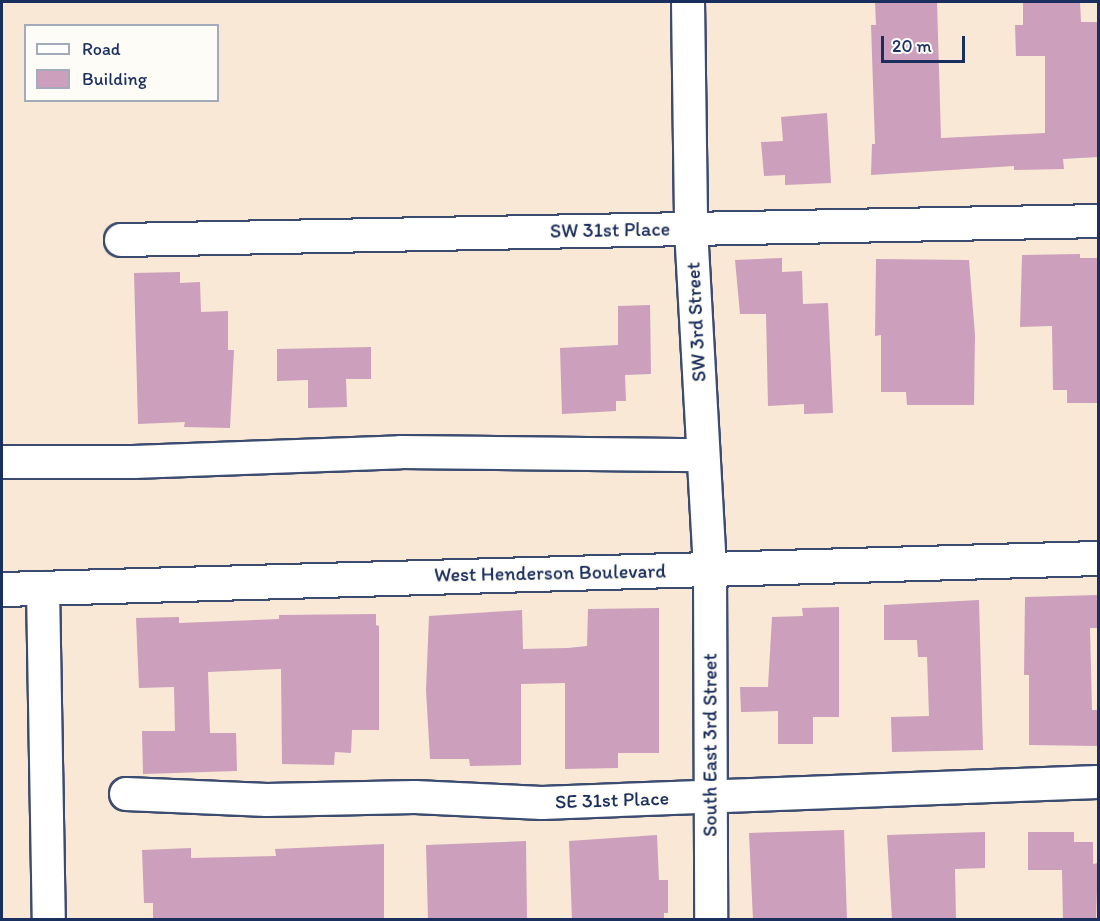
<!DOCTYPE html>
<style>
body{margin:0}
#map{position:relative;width:1100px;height:921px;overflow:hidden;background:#f8e8d5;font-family:Itim,sans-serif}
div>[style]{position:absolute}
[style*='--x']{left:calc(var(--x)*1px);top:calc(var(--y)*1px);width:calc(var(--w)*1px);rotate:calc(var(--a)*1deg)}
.building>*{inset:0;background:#cc9fbd}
.roads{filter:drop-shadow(2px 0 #3c4b70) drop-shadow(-2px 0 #3c4b70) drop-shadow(0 2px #3c4b70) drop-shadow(0 -2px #3c4b70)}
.street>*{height:32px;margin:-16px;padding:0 16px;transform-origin:16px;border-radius:16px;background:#fff}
.secondary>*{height:33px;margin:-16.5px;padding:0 16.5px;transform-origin:16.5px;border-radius:16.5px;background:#fff}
span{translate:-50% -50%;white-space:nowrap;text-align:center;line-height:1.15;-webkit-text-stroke:4.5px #fdfcf7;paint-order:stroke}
.street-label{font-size:20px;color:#1b2f5e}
.frame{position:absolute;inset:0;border:3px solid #1b2f5e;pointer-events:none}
.legend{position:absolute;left:24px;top:24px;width:195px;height:78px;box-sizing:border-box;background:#fdfcf7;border:2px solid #a3aaba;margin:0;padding:8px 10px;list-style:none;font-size:18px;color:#1b2f5e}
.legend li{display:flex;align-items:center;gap:12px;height:30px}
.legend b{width:30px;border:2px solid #a3aaba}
.scale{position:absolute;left:881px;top:36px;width:84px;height:27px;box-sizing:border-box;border:3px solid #1b2f5e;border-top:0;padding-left:8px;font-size:18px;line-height:21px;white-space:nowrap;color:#1b2f5e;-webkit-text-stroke:4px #fdfcf7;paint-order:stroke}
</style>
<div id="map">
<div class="building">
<i style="clip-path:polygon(875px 2px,937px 2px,941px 138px,1045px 133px,1045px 56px,1016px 56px,1015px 25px,1023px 25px,1023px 2px,1080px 2px,1081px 22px,1098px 22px,1098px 157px,1063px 159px,1064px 169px,1014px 170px,1014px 166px,871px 175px,872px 144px,875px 144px,871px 25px,876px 25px)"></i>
<i style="clip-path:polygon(827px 113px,831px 183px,785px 185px,785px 175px,764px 176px,761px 142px,783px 141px,781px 117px)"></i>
<i style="clip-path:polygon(1080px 254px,1080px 258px,1098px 258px,1098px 403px,1067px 403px,1067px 390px,1053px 390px,1052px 326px,1020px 327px,1022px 255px)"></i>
<i style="clip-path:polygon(782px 258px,782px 272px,802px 271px,803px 304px,828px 303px,833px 413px,804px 414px,804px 404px,768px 406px,766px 314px,740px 314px,735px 260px)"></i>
<i style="clip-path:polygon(876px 259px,969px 260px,975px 335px,974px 405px,907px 405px,906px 392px,881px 392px,881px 335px,875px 336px)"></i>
<i style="clip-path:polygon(180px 272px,180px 283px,200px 282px,201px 312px,228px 311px,228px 350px,234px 350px,230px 428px,184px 427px,185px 422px,138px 424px,134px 273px)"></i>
<i style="clip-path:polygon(650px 305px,651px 374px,625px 375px,626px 401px,616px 401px,616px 411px,562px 414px,560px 348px,618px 345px,618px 306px)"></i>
<i style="clip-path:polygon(371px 347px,371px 379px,346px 379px,347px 407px,308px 408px,308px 380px,277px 381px,277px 349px)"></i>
<i style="clip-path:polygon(1098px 595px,1098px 628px,1090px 628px,1092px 710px,1098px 710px,1098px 746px,1029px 745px,1029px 675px,1024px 675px,1025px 597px)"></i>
<i style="clip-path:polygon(979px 600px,983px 750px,892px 752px,891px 717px,929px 716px,927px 657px,918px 657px,917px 640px,884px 640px,884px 605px)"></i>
<i style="clip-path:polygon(839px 607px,839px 717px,813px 717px,813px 744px,778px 744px,778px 711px,741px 712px,740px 687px,768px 687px,772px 617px,803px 616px,802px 608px)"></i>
<i style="clip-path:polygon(659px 608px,659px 753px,618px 753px,618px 768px,565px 769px,565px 683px,521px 684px,521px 765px,470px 766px,469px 759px,430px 759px,426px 690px,429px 616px,522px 610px,523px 649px,568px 648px,587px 646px,588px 609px)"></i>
<i style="clip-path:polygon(376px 614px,376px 625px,379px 626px,379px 730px,352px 730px,351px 753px,335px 752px,334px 765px,282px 764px,281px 669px,208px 672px,210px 733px,236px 733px,237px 771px,143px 774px,142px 731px,175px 731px,174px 687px,139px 688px,136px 618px,179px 617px,179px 623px,279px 619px,279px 615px)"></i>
<i style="clip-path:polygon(844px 830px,847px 920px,753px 920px,749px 833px)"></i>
<i style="clip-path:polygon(985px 832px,985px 868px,955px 869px,956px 920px,892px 920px,887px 835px)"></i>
<i style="clip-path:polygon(1028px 832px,1074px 832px,1074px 842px,1093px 842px,1093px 864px,1098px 863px,1096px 920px,1063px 920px,1062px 870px,1028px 870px)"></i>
<i style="clip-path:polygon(657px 835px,659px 880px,668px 880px,668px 913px,664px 913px,664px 920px,572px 920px,569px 841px)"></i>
<i style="clip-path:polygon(526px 841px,527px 920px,428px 920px,426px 845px)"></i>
<i style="clip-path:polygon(384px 844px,384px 920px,153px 920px,153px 903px,144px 903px,142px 850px,191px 848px,191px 858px,276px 856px,275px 849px)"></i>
</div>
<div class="roads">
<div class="street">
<i style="--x:688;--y:2;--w:227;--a:89.2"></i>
<i style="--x:691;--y:229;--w:342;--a:86.8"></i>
<i style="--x:710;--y:570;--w:350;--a:89.8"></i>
<i style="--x:121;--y:240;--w:977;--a:-1.11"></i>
<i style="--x:2;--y:462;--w:131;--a:0"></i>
<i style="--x:133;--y:462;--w:268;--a:-2.1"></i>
<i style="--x:401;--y:452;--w:302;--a:0.6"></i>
<i style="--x:43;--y:588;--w:332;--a:89"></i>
<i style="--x:126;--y:794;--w:141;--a:2.4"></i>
<i style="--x:267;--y:800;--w:148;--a:-1.2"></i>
<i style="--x:415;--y:797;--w:127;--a:2.7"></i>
<i style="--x:542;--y:803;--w:556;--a:-2.16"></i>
</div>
<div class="secondary">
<i style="--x:2;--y:589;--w:1096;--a:-1.62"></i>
</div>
</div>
<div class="street-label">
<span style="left:610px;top:230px;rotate:-1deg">SW 31st Place</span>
<span style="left:696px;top:322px;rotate:-93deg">SW 3rd Street</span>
<span style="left:550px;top:573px;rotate:-1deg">West Henderson Boulevard</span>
<span style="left:710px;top:745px;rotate:-90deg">South East 3rd Street</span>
<span style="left:612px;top:800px;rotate:-2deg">SE 31st Place</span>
</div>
<div class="frame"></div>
<ul class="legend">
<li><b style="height:8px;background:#fff"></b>Road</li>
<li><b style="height:16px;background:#cc9fbd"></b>Building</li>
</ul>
<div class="scale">20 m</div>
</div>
